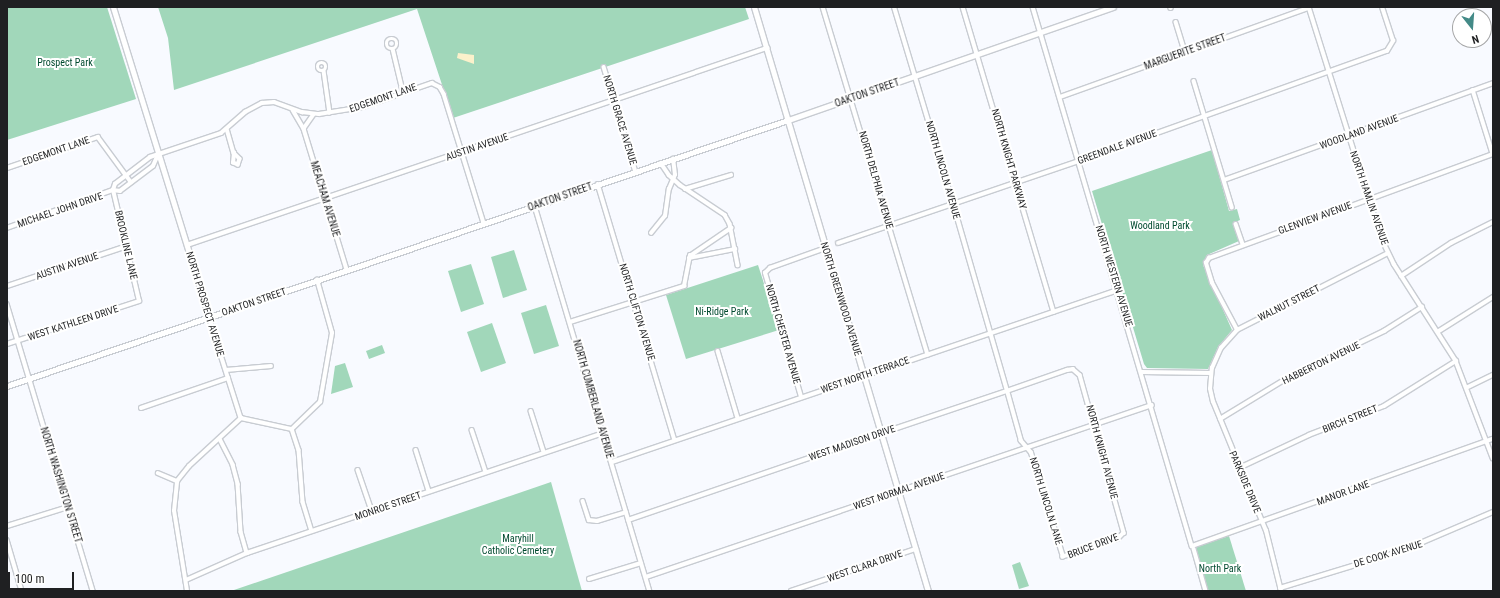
<!DOCTYPE html>
<style>
body{margin:0}
#map{position:relative;width:1500px;height:598px;overflow:hidden;background:#f8faff;font-family:"Roboto Condensed",sans-serif}
div>[style]{position:absolute}
[style*='--x']{left:calc(var(--x)*1px);top:calc(var(--y)*1px);width:calc(var(--w)*1px);rotate:calc(var(--a)*1deg)}
.green>*{inset:0;background:#a1d7ba}
.sand>*{inset:0;background:#fbf1cb}
.roads{filter:drop-shadow(1px 0 #c8ccd2) drop-shadow(-1px 0 #c8ccd2) drop-shadow(0 1px #c8ccd2) drop-shadow(0 -1px #c8ccd2)}
.street>*{height:3.5px;margin:-1.75px;padding:0 1.75px;transform-origin:1.75px;border-radius:1.75px;background:#fff}
.street>.ring{margin:-1.75px;padding:0;box-sizing:content-box;background:none;border:3.5px solid #fff;border-radius:50%}
.secondary>*{height:5px;margin:-2.5px;padding:0 2.5px;transform-origin:2.5px;border-radius:2.5px;background:#fff}
span{translate:-50% -50%;white-space:nowrap;text-align:center;line-height:1.15;-webkit-text-stroke:4px #fff;paint-order:stroke}
.street-label{font-size:10px;color:#1f2022}
.park-label{font-size:10px;color:#004a2f}
.frame{position:absolute;inset:0;border:8px solid #1f2022;pointer-events:none}
.north{position:absolute;left:1452px;top:8px;width:40px;height:40px;box-sizing:border-box;background:#fff;border:1px solid #a5a6a7;border-radius:50%;rotate:163deg;font-size:11px;font-weight:700;line-height:16px;text-align:center;color:#1f2022}
.north::after{content:'';display:block;margin:auto;width:14px;height:18px;background:#438a87;clip-path:polygon(50% 0,100% 100%,50% 72%,0 100%)}
.scale{position:absolute;left:8px;top:572px;width:66px;height:18px;box-sizing:border-box;border:2px solid #1f2022;border-top:0;padding-left:5px;font-size:12px;line-height:14px;white-space:nowrap;color:#1f2022;-webkit-text-stroke:3px #fff;paint-order:stroke}
</style>
<div id="map">
<div class="green">
<i style="clip-path:polygon(7px 7px,107px 7px,136px 99px,7px 140px)"></i>
<i style="clip-path:polygon(158px 7px,745px 7px,749px 19px,453px 118px,417px 9px,174px 90px,168px 38px)"></i>
<i style="clip-path:polygon(1212px 150px,1229px 211px,1237px 209px,1240px 220px,1233px 223px,1239px 241px,1207px 255px,1203px 265px,1232px 330px,1218px 347px,1208px 369px,1147px 368px,1144px 364px,1092px 191px)"></i>
<i style="clip-path:polygon(514px 250px,527px 290px,503px 298px,491px 257px)"></i>
<i style="clip-path:polygon(471px 264px,484px 304px,461px 312px,448px 271px)"></i>
<i style="clip-path:polygon(758px 265px,779px 330px,686px 359px,666px 295px)"></i>
<i style="clip-path:polygon(546px 305px,559px 346px,534px 354px,521px 313px)"></i>
<i style="clip-path:polygon(492px 323px,506px 363px,481px 372px,467px 332px)"></i>
<i style="clip-path:polygon(382px 345px,385px 353px,369px 359px,366px 351px)"></i>
<i style="clip-path:polygon(345px 363px,353px 387px,331px 394px,335px 366px)"></i>
<i style="clip-path:polygon(551px 482px,582px 591px,231px 591px)"></i>
<i style="clip-path:polygon(1229px 536px,1246px 591px,1208px 591px,1195px 547px)"></i>
<i style="clip-path:polygon(1020px 562px,1029px 586px,1019px 589px,1012px 565px)"></i>
</div>
<div class="sand">
<i style="clip-path:polygon(458px 53px,474px 55px,474px 64px,457px 58px)"></i>
</div>
<div class="roads">
<div class="street">
<i style="--x:823;--y:7;--w:363;--a:73.2"></i>
<i style="--x:963;--y:7;--w:318;--a:73.4"></i>
<i style="--x:1033;--y:7;--w:562;--a:73.56"></i>
<i style="--x:1192;--y:546;--w:319;--a:-19.6"></i>
<i style="--x:1171;--y:7;--w:1;--a:90"></i>
<i style="--x:1309;--y:7;--w:241;--a:72.6"></i>
<i style="--x:1381;--y:237;--w:30;--a:64"></i>
<i style="--x:1394;--y:264;--w:115;--a:57.4"></i>
<i style="--x:1456;--y:361;--w:104;--a:69.1"></i>
<i style="--x:1176;--y:22;--w:31;--a:73"></i>
<i class="ring" style="left:387px;top:39px;width:6.5px;height:6.5px"></i>
<i style="--x:393;--y:49;--w:43;--a:76.6"></i>
<i class="ring" style="left:317.5px;top:62.5px;width:5.5px;height:5.5px"></i>
<i style="--x:604;--y:67;--w:110;--a:73.1"></i>
<i style="--x:324;--y:71;--w:42;--a:81.9"></i>
<i style="--x:1194;--y:81;--w:132;--a:73.2"></i>
<i style="--x:1473;--y:90;--w:67;--a:72.6"></i>
<i style="--x:1060;--y:97;--w:264;--a:-19.7"></i>
<i style="--x:293;--y:110;--w:22;--a:60"></i>
<i style="--x:304;--y:129;--w:147;--a:73"></i>
<i style="--x:304;--y:128;--w:16;--a:-55"></i>
<i style="--x:227;--y:129;--w:25;--a:74"></i>
<i style="--x:234;--y:153;--w:8;--a:45"></i>
<i style="--x:240;--y:159;--w:6;--a:108"></i>
<i style="--x:238;--y:165;--w:5;--a:-158"></i>
<i style="--x:233;--y:163;--w:10;--a:-84"></i>
<i style="--x:661;--y:163;--w:14;--a:56"></i>
<i style="--x:669;--y:175;--w:15;--a:42"></i>
<i style="--x:680;--y:185;--w:54;--a:33.7"></i>
<i style="--x:725;--y:215;--w:10;--a:61"></i>
<i style="--x:730;--y:224;--w:42;--a:79"></i>
<i style="--x:7;--y:168;--w:96;--a:-18.8"></i>
<i style="--x:98;--y:137;--w:56;--a:53.7"></i>
<i style="--x:1224;--y:180;--w:286;--a:-19.8"></i>
<i style="--x:598;--y:184;--w:267;--a:73.3"></i>
<i style="--x:685;--y:189;--w:48;--a:-16.9"></i>
<i style="--x:113;--y:190;--w:6;--a:-72"></i>
<i style="--x:115;--y:184;--w:44;--a:-37.6"></i>
<i style="--x:150;--y:157;--w:75;--a:-18.7"></i>
<i style="--x:221;--y:133;--w:32;--a:-41"></i>
<i style="--x:245;--y:112;--w:19;--a:-28"></i>
<i style="--x:262;--y:103;--w:12;--a:-5"></i>
<i style="--x:274;--y:102;--w:30;--a:20"></i>
<i style="--x:302;--y:112;--w:17;--a:7"></i>
<i style="--x:319;--y:114;--w:45;--a:-9"></i>
<i style="--x:363;--y:107;--w:73;--a:-19.2"></i>
<i style="--x:432;--y:83;--w:9;--a:27"></i>
<i style="--x:440;--y:87;--w:8;--a:60"></i>
<i style="--x:444;--y:94;--w:135;--a:72.8"></i>
<i style="--x:535;--y:206;--w:402;--a:73.4"></i>
<i style="--x:1236;--y:224;--w:21;--a:71"></i>
<i style="--x:7;--y:228;--w:113;--a:-19.7"></i>
<i style="--x:113;--y:190;--w:7;--a:8"></i>
<i style="--x:120;--y:191;--w:41;--a:-37.1"></i>
<i style="--x:153;--y:166;--w:12;--a:-66"></i>
<i style="--x:651;--y:233;--w:22;--a:-51"></i>
<i style="--x:665;--y:216;--w:27;--a:-82"></i>
<i style="--x:669;--y:189;--w:15;--a:-67"></i>
<i style="--x:675;--y:175;--w:16;--a:-97"></i>
<i style="--x:838;--y:243;--w:255;--a:-18.8"></i>
<i style="--x:1079;--y:161;--w:327;--a:-19.7"></i>
<i style="--x:1387;--y:51;--w:12;--a:-59"></i>
<i style="--x:1393;--y:41;--w:36;--a:-108"></i>
<i style="--x:187;--y:245;--w:613;--a:-18.76"></i>
<i style="--x:689;--y:258;--w:47;--a:-11.1"></i>
<i style="--x:1401;--y:276;--w:60;--a:-33.4"></i>
<i style="--x:1451;--y:243;--w:47;--a:-26.6"></i>
<i style="--x:7;--y:286;--w:126;--a:-18.4"></i>
<i style="--x:7;--y:304;--w:300;--a:73.3"></i>
<i style="--x:209;--y:317;--w:106;--a:72.4"></i>
<i style="--x:570;--y:322;--w:120;--a:-17.5"></i>
<i style="--x:684;--y:286;--w:31;--a:-79"></i>
<i style="--x:690;--y:256;--w:50;--a:-34.3"></i>
<i style="--x:1237;--y:330;--w:53;--a:-118"></i>
<i style="--x:1212;--y:283;--w:21;--a:-107"></i>
<i style="--x:1206;--y:263;--w:6;--a:-59"></i>
<i style="--x:1209;--y:258;--w:302;--a:-20.1"></i>
<i style="--x:1439;--y:331;--w:64;--a:-32.2"></i>
<i style="--x:7;--y:344;--w:139;--a:-18"></i>
<i style="--x:139;--y:301;--w:114;--a:-103.2"></i>
<i style="--x:718;--y:351;--w:70;--a:73.4"></i>
<i style="--x:226;--y:370;--w:45;--a:-5.1"></i>
<i style="--x:1142;--y:372;--w:69;--a:0.8"></i>
<i style="--x:1468;--y:387;--w:28;--a:-26"></i>
<i style="--x:801;--y:397;--w:129;--a:-106.2"></i>
<i style="--x:765;--y:273;--w:7;--a:-45"></i>
<i style="--x:770;--y:268;--w:59;--a:-19.7"></i>
<i style="--x:141;--y:408;--w:92;--a:-19"></i>
<i style="--x:531;--y:411;--w:43;--a:72.4"></i>
<i style="--x:241;--y:418;--w:52;--a:12.2"></i>
<i style="--x:292;--y:429;--w:39;--a:-44"></i>
<i style="--x:320;--y:402;--w:70;--a:-80.1"></i>
<i style="--x:332;--y:333;--w:55;--a:-105.8"></i>
<i style="--x:1220;--y:419;--w:81;--a:-31.3"></i>
<i style="--x:1289;--y:377;--w:106;--a:-25.8"></i>
<i style="--x:1384;--y:331;--w:45;--a:-32.3"></i>
<i style="--x:292;--y:429;--w:22;--a:72"></i>
<i style="--x:299;--y:450;--w:52;--a:85.6"></i>
<i style="--x:303;--y:502;--w:30;--a:73"></i>
<i style="--x:472;--y:430;--w:44;--a:71.6"></i>
<i style="--x:220;--y:439;--w:29;--a:63"></i>
<i style="--x:233;--y:465;--w:20;--a:75"></i>
<i style="--x:238;--y:484;--w:48;--a:86.4"></i>
<i style="--x:241;--y:532;--w:22;--a:74"></i>
<i style="--x:416;--y:450;--w:43;--a:72.4"></i>
<i style="--x:612;--y:462;--w:534;--a:-18.77"></i>
<i style="--x:1239;--y:468;--w:77;--a:-25.2"></i>
<i style="--x:1309;--y:435;--w:80;--a:-21.1"></i>
<i style="--x:1384;--y:406;--w:85;--a:-32"></i>
<i style="--x:358;--y:470;--w:43;--a:71.1"></i>
<i style="--x:158;--y:473;--w:21;--a:23"></i>
<i style="--x:583;--y:501;--w:20;--a:72"></i>
<i style="--x:589;--y:520;--w:8;--a:7"></i>
<i style="--x:597;--y:521;--w:30;--a:-17"></i>
<i style="--x:628;--y:520;--w:278;--a:-18.9"></i>
<i style="--x:891;--y:430;--w:122;--a:-18.6"></i>
<i style="--x:1007;--y:391;--w:64;--a:-19.3"></i>
<i style="--x:1067;--y:370;--w:6;--a:-9"></i>
<i style="--x:1073;--y:369;--w:9;--a:41"></i>
<i style="--x:1080;--y:375;--w:164;--a:74.4"></i>
<i style="--x:1124;--y:533;--w:8;--a:135"></i>
<i style="--x:1118;--y:539;--w:58;--a:161.9"></i>
<i style="--x:1063;--y:557;--w:109;--a:-107.1"></i>
<i style="--x:1031;--y:453;--w:16;--a:-130"></i>
<i style="--x:1021;--y:441;--w:52;--a:-105.6"></i>
<i style="--x:1007;--y:391;--w:195;--a:-106.1"></i>
<i style="--x:953;--y:204;--w:206;--a:-106.7"></i>
<i style="--x:7;--y:526;--w:64;--a:-17.3"></i>
<i style="--x:7;--y:540;--w:53;--a:73.6"></i>
<i style="--x:1194;--y:549;--w:44;--a:74.1"></i>
<i style="--x:646;--y:577;--w:534;--a:-18.77"></i>
<i style="--x:589;--y:579;--w:54;--a:-17.1"></i>
<i style="--x:186;--y:580;--w:67;--a:-23.9"></i>
<i style="--x:247;--y:553;--w:376;--a:-18.6"></i>
<i style="--x:1280;--y:588;--w:127;--a:-16.9"></i>
<i style="--x:1402;--y:551;--w:99;--a:-23.2"></i>
<i style="--x:187;--y:591;--w:81;--a:-99.2"></i>
<i style="--x:174;--y:511;--w:30;--a:-84"></i>
<i style="--x:177;--y:481;--w:19;--a:-51"></i>
<i style="--x:189;--y:466;--w:71;--a:-42.7"></i>
<i style="--x:791;--y:591;--w:132;--a:-18.6"></i>
<i style="--x:1281;--y:591;--w:62;--a:-104"></i>
<i style="--x:1266;--y:531;--w:139;--a:-112.3"></i>
<i style="--x:1213;--y:402;--w:13;--a:-103"></i>
<i style="--x:1210;--y:389;--w:21;--a:-85"></i>
<i style="--x:1212;--y:368;--w:22;--a:-66"></i>
<i style="--x:1221;--y:348;--w:24;--a:-48"></i>
<i style="--x:1237;--y:330;--w:169;--a:-27"></i>
</div>
<div class="secondary">
<i style="--x:113;--y:7;--w:325;--a:72.8"></i>
<i style="--x:754;--y:7;--w:609;--a:73.41"></i>
<i style="--x:7;--y:386;--w:825;--a:-18.81"></i>
<i style="--x:788;--y:120;--w:344;--a:-19.2"></i>
</div>
</div>
<div class="street-label">
<span style="left:1185px;top:52px;rotate:-20deg">MARGUERITE STREET</span>
<span style="left:867px;top:93px;rotate:-19deg">OAKTON STREET</span>
<span style="left:383px;top:98px;rotate:-19deg">EDGEMONT LANE</span>
<span style="left:620px;top:120px;rotate:73deg">NORTH GRACE AVENUE</span>
<span style="left:1359px;top:132px;rotate:-20deg">WOODLAND AVENUE</span>
<span style="left:477px;top:147px;rotate:-19deg">AUSTIN AVENUE</span>
<span style="left:1117px;top:147px;rotate:-20deg">GREENDALE AVENUE</span>
<span style="left:56px;top:151px;rotate:-19deg">EDGEMONT LANE</span>
<span style="left:1009px;top:159px;rotate:74deg">NORTH KNIGHT PARKWAY</span>
<span style="left:943px;top:170px;rotate:74deg">NORTH LINCOLN AVENUE</span>
<span style="left:876px;top:180px;rotate:74deg">NORTH DELPHIA AVENUE</span>
<span style="left:560px;top:197px;rotate:-19deg">OAKTON STREET</span>
<span style="left:1369px;top:198px;rotate:71deg">NORTH HAMLIN AVENUE</span>
<span style="left:325px;top:199px;rotate:73deg">MEACHAM AVENUE</span>
<span style="left:60px;top:210px;rotate:-19deg">MICHAEL JOHN DRIVE</span>
<span style="left:1315px;top:218px;rotate:-20deg">GLENVIEW AVENUE</span>
<span style="left:126px;top:245px;rotate:77deg">BROOKLINE LANE</span>
<span style="left:67px;top:266px;rotate:-19deg">AUSTIN AVENUE</span>
<span style="left:1114px;top:276px;rotate:73deg">NORTH WESTERN AVENUE</span>
<span style="left:841px;top:299px;rotate:73deg">NORTH GREENWOOD AVENUE</span>
<span style="left:254px;top:302px;rotate:-19deg">OAKTON STREET</span>
<span style="left:1289px;top:303px;rotate:-27deg">WALNUT STREET</span>
<span style="left:205px;top:304px;rotate:73deg">NORTH PROSPECT AVENUE</span>
<span style="left:637px;top:312px;rotate:73deg">NORTH CLIFTON AVENUE</span>
<span style="left:73px;top:323px;rotate:-18deg">WEST KATHLEEN DRIVE</span>
<span style="left:783px;top:334px;rotate:74deg">NORTH CHESTER AVENUE</span>
<span style="left:1321px;top:363px;rotate:-26deg">HABBERTON AVENUE</span>
<span style="left:865px;top:375px;rotate:-19deg">WEST NORTH TERRACE</span>
<span style="left:593px;top:399px;rotate:74deg">NORTH CUMBERLAND AVENUE</span>
<span style="left:1350px;top:419px;rotate:-22deg">BIRCH STREET</span>
<span style="left:852px;top:443px;rotate:-19deg">WEST MADISON DRIVE</span>
<span style="left:1102px;top:452px;rotate:75deg">NORTH KNIGHT AVENUE</span>
<span style="left:1245px;top:482px;rotate:67deg">PARKSIDE DRIVE</span>
<span style="left:61px;top:485px;rotate:73deg">NORTH WASHINGTON STREET</span>
<span style="left:899px;top:491px;rotate:-19deg">WEST NORMAL AVENUE</span>
<span style="left:1343px;top:493px;rotate:-20deg">MANOR LANE</span>
<span style="left:1046px;top:501px;rotate:73deg">NORTH LINCOLN LANE</span>
<span style="left:388px;top:506px;rotate:-19deg">MONROE STREET</span>
<span style="left:1093px;top:546px;rotate:-21deg">BRUCE DRIVE</span>
<span style="left:1388px;top:554px;rotate:-17deg">DE COOK AVENUE</span>
<span style="left:865px;top:566px;rotate:-19deg">WEST CLARA DRIVE</span>
</div>
<div class="park-label">
<span style="left:65px;top:63px">Prospect Park</span>
<span style="left:1160px;top:226px">Woodland Park</span>
<span style="left:722px;top:312px">Ni-Ridge Park</span>
<span style="left:518px;top:544px">Maryhill<br>Catholic Cemetery</span>
<span style="left:1220px;top:569px">North Park</span>
</div>
<div class="frame"></div>
<div class="north">N</div>
<div class="scale">100 m</div>
</div>
